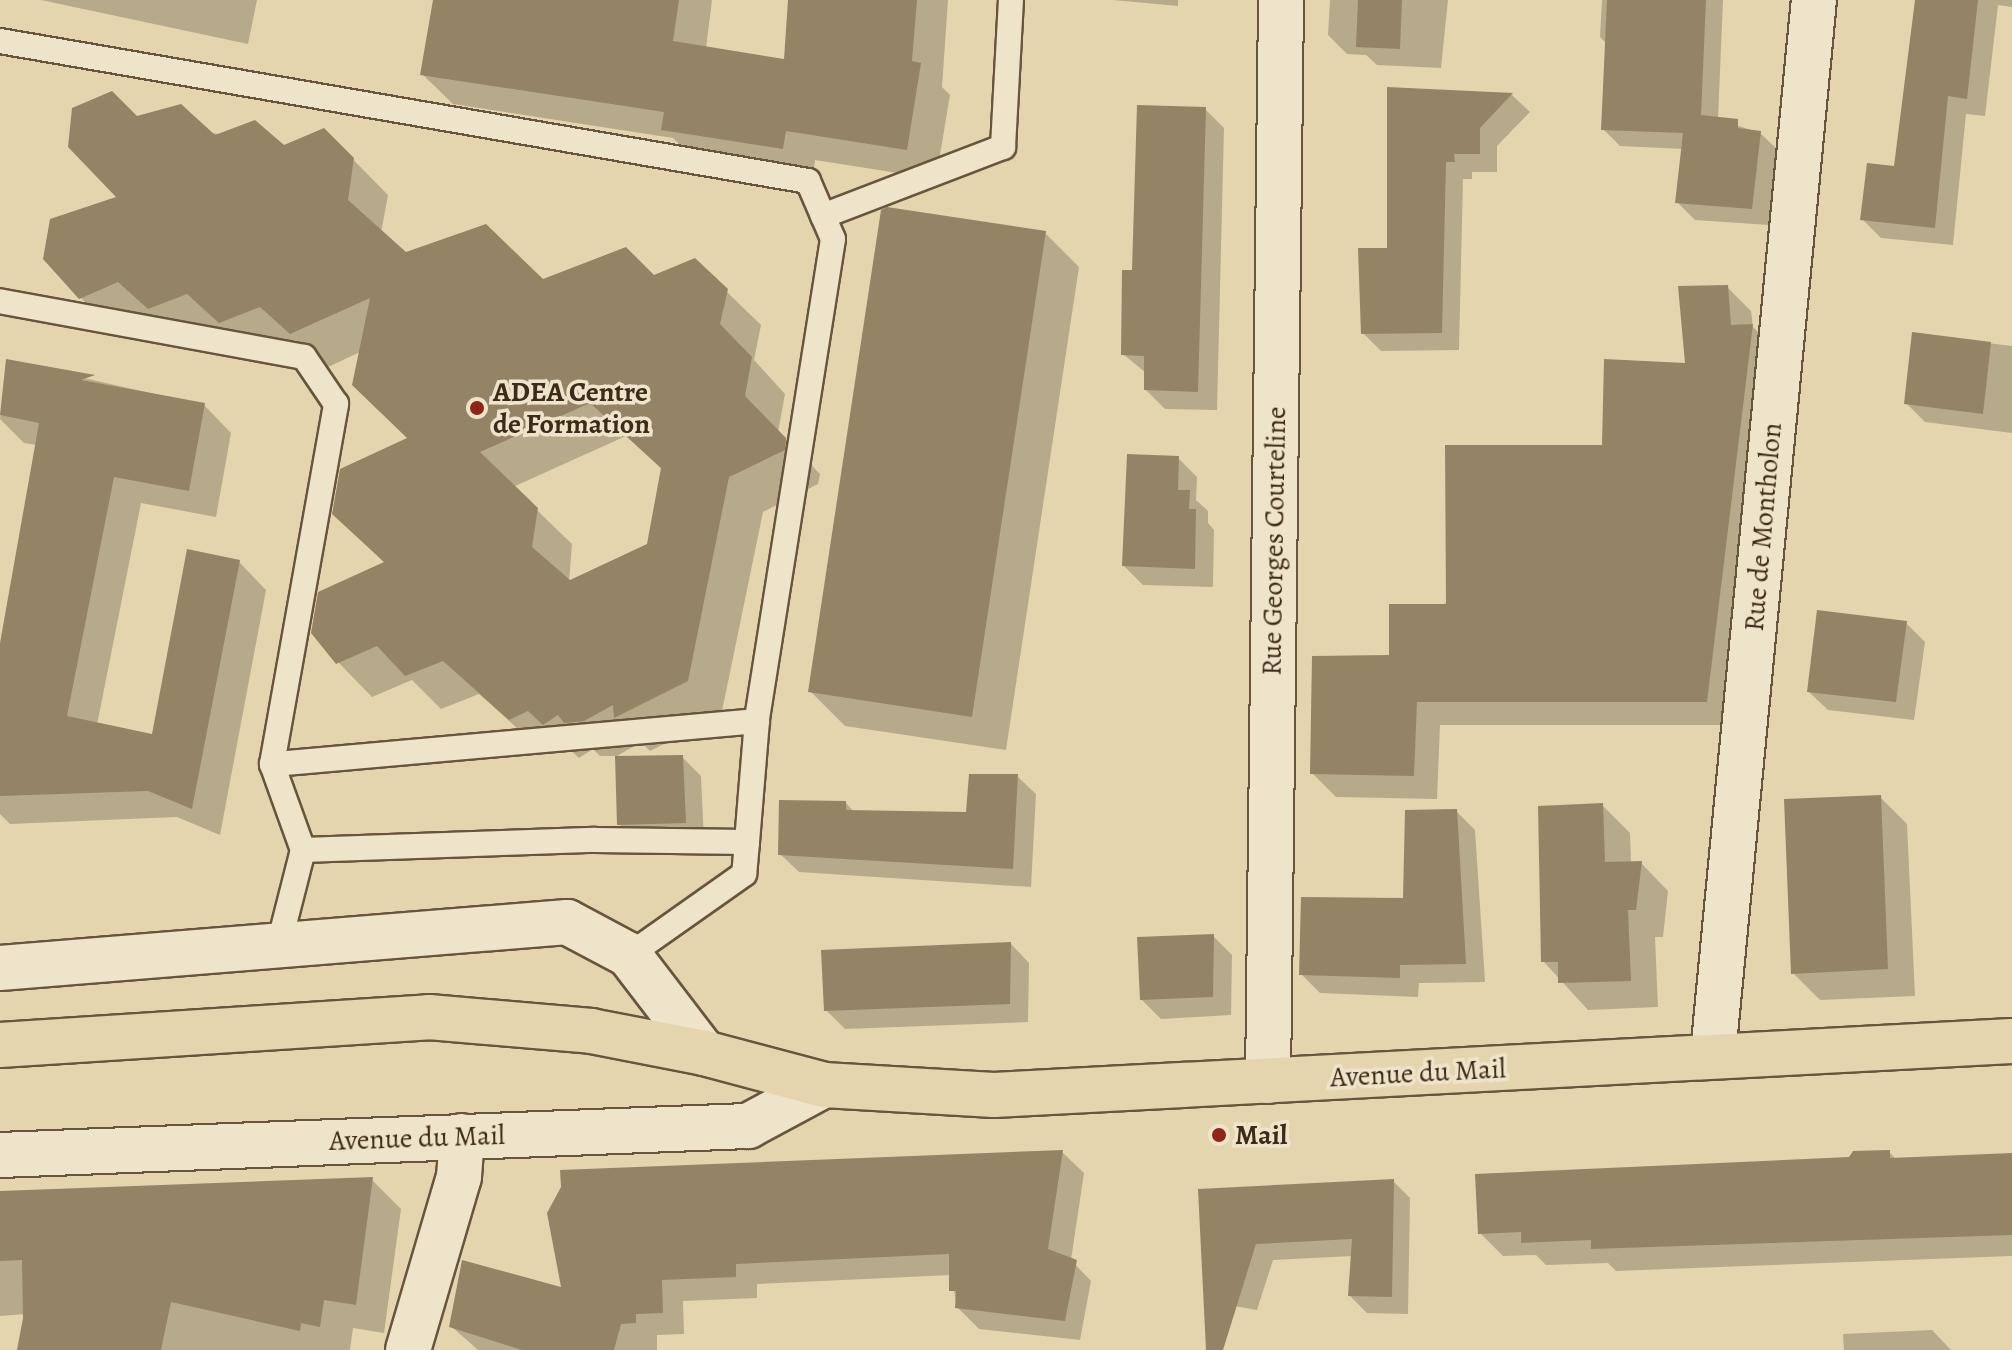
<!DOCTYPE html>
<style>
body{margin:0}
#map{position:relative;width:2012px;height:1350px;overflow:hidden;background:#e5d5ae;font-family:Alegreya,serif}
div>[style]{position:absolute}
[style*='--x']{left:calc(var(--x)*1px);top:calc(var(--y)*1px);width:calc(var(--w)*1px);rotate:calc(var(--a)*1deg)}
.shadow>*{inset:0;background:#0003}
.building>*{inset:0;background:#958366}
.roads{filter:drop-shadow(2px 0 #68553e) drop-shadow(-2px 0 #68553e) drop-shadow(0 2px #68553e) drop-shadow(0 -2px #68553e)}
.lane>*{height:24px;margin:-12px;padding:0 12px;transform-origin:12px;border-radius:12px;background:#eee4ca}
.street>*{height:44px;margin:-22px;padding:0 22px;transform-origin:22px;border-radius:22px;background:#eee4ca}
.primary>*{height:44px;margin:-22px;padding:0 22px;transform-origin:22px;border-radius:22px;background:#e5d5ae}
.dots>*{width:22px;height:22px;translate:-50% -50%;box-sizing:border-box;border:4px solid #eee4ca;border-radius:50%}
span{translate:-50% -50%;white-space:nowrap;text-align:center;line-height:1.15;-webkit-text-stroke:7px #eee4ca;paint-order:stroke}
.poi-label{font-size:28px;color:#3e2a18;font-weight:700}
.left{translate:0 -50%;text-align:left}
.street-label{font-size:28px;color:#3e2a18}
</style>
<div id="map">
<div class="shadow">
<i style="clip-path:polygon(41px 0,257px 0,248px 44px)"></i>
<i style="clip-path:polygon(435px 0,712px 0,706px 48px,786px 61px,790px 0,948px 0,942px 87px,950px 95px,936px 179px,815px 160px,813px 178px,694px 159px,673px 138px,453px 104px,422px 74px)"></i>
<i style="clip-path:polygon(1178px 0,1178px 6px,1113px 0)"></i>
<i style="clip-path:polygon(1330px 0,1448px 0,1441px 68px,1377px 65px,1366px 55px,1347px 54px,1328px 35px)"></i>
<i style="clip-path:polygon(1602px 0,1723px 0,1718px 119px,1760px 133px,1778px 150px,1769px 225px,1695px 220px,1677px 202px,1684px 149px,1620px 146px,1603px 129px,1607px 44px,1600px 37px)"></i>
<i style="clip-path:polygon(1917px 0,2012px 0,2012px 7px,1998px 5px,1985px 116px,1966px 114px,1953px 245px,1881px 238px,1862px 219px,1896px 168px)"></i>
<i style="clip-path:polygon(1389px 89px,1512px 95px,1530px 112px,1497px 146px,1497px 172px,1472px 172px,1472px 179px,1463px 179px,1459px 350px,1381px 351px,1363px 333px,1389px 250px)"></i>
<i style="clip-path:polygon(1205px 109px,1224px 128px,1217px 410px,1165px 409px,1146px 390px,1146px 373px,1123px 354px,1134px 272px)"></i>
<i style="clip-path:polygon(evenodd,137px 118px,284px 147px,324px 130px,388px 195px,381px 233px,406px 255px,542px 281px,653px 277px,726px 291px,761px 325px,754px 360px,785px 394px,778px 432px,820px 474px,818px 484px,763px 512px,721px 716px,650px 751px,641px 742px,617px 756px,600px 756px,593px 749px,579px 758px,564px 744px,545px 753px,479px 694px,441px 709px,412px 680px,372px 697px,338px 662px,386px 564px,334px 514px,409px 439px,360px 352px,326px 368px,295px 340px,255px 357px,223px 327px,184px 342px,154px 315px,115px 332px,80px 297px,119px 198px,137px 118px,626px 436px,663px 470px,649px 545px,569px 582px,572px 544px,513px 487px,626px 436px)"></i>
<i style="clip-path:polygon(1045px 233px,1079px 267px,1006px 750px,845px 726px,811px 692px)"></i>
<i style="clip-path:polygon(1727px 287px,1751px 311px,1753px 327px,1776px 350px,1730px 725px,1440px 725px,1437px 799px,1336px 797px,1312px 773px,1391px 657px,1687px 365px)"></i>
<i style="clip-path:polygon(1914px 334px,2012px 346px,2012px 433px,1925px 422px,1906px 403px)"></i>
<i style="clip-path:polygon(8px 361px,204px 405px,231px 433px,216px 517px,141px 503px,97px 725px,153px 737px,239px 562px,266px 590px,220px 835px,177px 817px,10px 824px,0 814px,0 651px,37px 445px,24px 443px,0 419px)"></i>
<i style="clip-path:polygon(1178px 458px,1197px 477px,1196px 500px,1208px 511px,1208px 523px,1214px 530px,1213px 587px,1143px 585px,1124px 566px)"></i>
<i style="clip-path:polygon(1906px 623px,1925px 642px,1914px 720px,1828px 710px,1809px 692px)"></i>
<i style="clip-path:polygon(682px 757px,701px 776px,704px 841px,638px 843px,619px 824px)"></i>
<i style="clip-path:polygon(1017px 776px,1036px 794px,1031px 887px,799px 872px,780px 854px,846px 803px,855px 813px,968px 814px)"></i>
<i style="clip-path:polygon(1880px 797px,1907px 824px,1915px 996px,1820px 1000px,1793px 973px)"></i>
<i style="clip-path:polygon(1602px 805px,1630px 833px,1631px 863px,1641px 863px,1668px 891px,1663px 937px,1655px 937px,1658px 1007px,1588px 1010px,1543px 961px)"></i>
<i style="clip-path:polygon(1456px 811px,1475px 830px,1485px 982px,1419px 983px,1418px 997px,1320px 993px,1301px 974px,1405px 900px)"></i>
<i style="clip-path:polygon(1213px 936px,1232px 955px,1231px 1015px,1161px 1019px,1142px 1000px)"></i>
<i style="clip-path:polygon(1011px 944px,1029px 963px,1028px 1022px,845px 1029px,826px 1010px)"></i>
<i style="clip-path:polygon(1062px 1152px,1084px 1173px,1071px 1260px,1091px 1281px,1080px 1340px,979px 1329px,957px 1307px,951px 1275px,757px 1284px,757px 1298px,683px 1301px,684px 1334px,657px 1335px,657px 1350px,478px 1350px,451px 1326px,564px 1290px)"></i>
<i style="clip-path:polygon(1889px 1152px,1897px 1160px,2012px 1154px,2012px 1256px,1616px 1271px,1608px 1263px,1546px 1265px,1536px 1255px,1503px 1256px,1480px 1233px)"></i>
<i style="clip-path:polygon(372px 1180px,401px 1209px,384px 1333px,353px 1328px,350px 1350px,19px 1350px,26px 1314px,0 1316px,0 1194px)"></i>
<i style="clip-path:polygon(1393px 1181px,1410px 1198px,1408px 1314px,1367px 1313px,1350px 1296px,1353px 1256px,1273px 1260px,1257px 1310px,1222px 1304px,1200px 1191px)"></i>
<i style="clip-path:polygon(1932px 1330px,1951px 1350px,1844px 1350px,1843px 1334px)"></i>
</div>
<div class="building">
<i style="clip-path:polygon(433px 0,679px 0,673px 41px,784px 59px,788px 0,917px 0,912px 61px,921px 63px,907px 150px,786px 131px,783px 149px,661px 130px,664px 112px,420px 75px)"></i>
<i style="clip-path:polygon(1358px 0,1402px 0,1400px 49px,1356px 47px)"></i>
<i style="clip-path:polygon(1607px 0,1706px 0,1701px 115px,1738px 119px,1738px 128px,1761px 131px,1752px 209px,1675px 203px,1683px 133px,1601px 130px)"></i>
<i style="clip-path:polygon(1915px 0,1978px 0,1967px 99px,1948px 96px,1935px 228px,1860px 220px,1867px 163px,1894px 166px)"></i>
<i style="clip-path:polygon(1387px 87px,1513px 93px,1480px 128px,1480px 154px,1454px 154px,1455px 162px,1446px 162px,1442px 333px,1361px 334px,1358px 248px,1387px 248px)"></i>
<i style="clip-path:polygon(evenodd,112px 91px,137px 116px,181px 104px,215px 135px,255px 120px,284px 145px,324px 128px,354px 158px,348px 200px,406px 252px,486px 224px,543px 279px,626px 247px,654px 275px,695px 258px,728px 289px,720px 324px,752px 357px,745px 396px,786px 438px,785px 450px,729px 477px,688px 681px,614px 718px,613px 705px,584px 721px,564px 723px,558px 715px,543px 725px,528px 711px,509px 720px,443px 661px,405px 676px,377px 646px,336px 664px,311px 633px,318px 592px,384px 562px,332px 514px,340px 469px,407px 438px,352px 385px,370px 298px,290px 334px,260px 307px,219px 323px,187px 294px,148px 309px,118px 282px,79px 299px,43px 259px,50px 219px,116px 197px,68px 147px,72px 108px,112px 91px,590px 403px,661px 468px,647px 544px,570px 580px,532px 547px,538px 508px,480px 452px,590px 403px)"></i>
<i style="clip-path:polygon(1137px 105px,1206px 107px,1198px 392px,1144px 390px,1144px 356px,1121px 355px,1122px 270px,1132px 270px)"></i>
<i style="clip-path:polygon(887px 207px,1046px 231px,972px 717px,808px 692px,881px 210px)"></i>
<i style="clip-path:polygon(1728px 285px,1731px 325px,1753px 324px,1707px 702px,1417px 702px,1414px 776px,1310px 774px,1312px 656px,1389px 655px,1389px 604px,1446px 604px,1445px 445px,1602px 445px,1604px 359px,1685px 363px,1678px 286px)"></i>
<i style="clip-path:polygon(1912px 332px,1991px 342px,1983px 414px,1904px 404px)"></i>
<i style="clip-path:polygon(6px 359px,95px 375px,81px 380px,205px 403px,189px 491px,114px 477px,67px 716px,152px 734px,187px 549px,240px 560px,192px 809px,148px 791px,0 796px,0 643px,39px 423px,0 415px)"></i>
<i style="clip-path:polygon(1127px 454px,1179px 456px,1178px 490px,1190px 490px,1189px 509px,1196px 509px,1195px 569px,1122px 566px)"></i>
<i style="clip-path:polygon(1817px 610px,1907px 621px,1896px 702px,1807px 692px)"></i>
<i style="clip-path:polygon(683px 755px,686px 823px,617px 825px,615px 756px)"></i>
<i style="clip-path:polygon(969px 774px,1018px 774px,1013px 869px,778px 855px,779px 800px,846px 801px,846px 810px,966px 812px)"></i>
<i style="clip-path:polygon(1881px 795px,1888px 969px,1791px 974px,1784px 799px)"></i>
<i style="clip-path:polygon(1603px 803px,1605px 862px,1642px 861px,1636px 910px,1628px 910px,1631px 981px,1558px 983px,1558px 962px,1541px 962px,1538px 806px)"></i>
<i style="clip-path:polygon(1457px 809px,1466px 964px,1400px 965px,1400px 978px,1299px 975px,1301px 897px,1403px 898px,1405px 810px)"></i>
<i style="clip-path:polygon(1214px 934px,1213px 997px,1140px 1000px,1137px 937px)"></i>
<i style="clip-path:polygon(1011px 942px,1010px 1004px,824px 1011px,821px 950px)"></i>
<i style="clip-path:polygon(1063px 1150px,1048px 1249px,1077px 1260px,1065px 1321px,955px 1308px,956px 1291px,949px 1291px,949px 1254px,736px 1264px,736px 1277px,662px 1280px,663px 1313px,636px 1314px,636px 1323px,621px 1324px,614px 1350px,522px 1350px,449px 1327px,462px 1260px,561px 1287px,547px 1213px,561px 1187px,560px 1170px)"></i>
<i style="clip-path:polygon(1890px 1150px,1890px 1158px,2012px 1153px,2012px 1235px,1591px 1249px,1591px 1240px,1521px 1243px,1521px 1232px,1478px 1234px,1475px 1174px,1849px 1157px,1853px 1151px)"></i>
<i style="clip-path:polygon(373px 1177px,356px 1305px,324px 1300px,320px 1327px,301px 1323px,300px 1331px,171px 1302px,161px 1350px,17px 1350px,23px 1318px,22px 1260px,0 1261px,0 1191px)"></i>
<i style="clip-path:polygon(1394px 1179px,1392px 1297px,1348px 1296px,1352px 1239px,1256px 1244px,1223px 1350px,1206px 1350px,1198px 1189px)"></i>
</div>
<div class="roads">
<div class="lane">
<i style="--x:0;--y:41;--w:820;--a:9.83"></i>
<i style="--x:808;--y:181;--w:63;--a:66.7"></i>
<i style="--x:833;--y:239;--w:488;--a:99"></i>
<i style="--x:757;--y:721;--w:487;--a:174.9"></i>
<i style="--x:272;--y:764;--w:366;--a:-79.9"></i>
<i style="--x:336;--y:404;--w:57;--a:-124.2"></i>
<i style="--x:304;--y:357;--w:309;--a:-169.6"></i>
<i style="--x:823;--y:216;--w:193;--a:-21"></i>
<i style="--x:1003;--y:147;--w:147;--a:-86.9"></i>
<i style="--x:272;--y:764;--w:91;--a:70.2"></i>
<i style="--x:303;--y:850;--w:292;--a:-2"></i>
<i style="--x:595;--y:840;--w:152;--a:0.8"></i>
<i style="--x:747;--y:842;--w:32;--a:95"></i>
<i style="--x:744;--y:874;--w:141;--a:144.8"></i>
<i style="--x:747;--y:842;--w:121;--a:-85.3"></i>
<i style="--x:278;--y:948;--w:101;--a:-75.7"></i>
</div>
<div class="street">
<i style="--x:0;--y:968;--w:569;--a:-4.64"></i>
<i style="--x:567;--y:922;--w:70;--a:28"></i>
<i style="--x:629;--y:955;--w:123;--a:52.6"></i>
<i style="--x:1713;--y:1054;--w:1059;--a:-84.53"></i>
<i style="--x:1268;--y:1081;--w:1081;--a:-89.31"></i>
<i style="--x:0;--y:1155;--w:749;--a:-2.22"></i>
<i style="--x:748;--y:1126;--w:86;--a:-28.3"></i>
<i style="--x:408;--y:1350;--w:180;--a:-73.6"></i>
<i style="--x:459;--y:1177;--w:41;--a:-85.8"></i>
</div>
<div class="primary">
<i style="--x:0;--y:1045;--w:430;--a:-3.7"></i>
<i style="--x:429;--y:1017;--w:163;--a:4.9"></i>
<i style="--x:591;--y:1031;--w:115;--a:11"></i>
<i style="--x:704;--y:1053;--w:124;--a:14.9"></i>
<i style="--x:824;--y:1085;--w:170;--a:3.4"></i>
<i style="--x:994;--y:1095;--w:1019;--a:-3.04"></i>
</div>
</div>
<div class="dots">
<i style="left:477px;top:408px;background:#8f2418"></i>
<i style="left:1219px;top:1135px;background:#8f2418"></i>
</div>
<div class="poi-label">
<span class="left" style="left:493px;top:408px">ADEA Centre<br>de Formation</span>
<span class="left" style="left:1235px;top:1135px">Mail</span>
</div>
<div class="street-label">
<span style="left:1763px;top:527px;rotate:-85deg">Rue de Montholon</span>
<span style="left:1274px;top:541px;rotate:-89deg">Rue Georges Courteline</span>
<span style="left:1418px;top:1073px;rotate:-3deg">Avenue du Mail</span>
<span style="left:417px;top:1138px;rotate:-2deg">Avenue du Mail</span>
</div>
</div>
